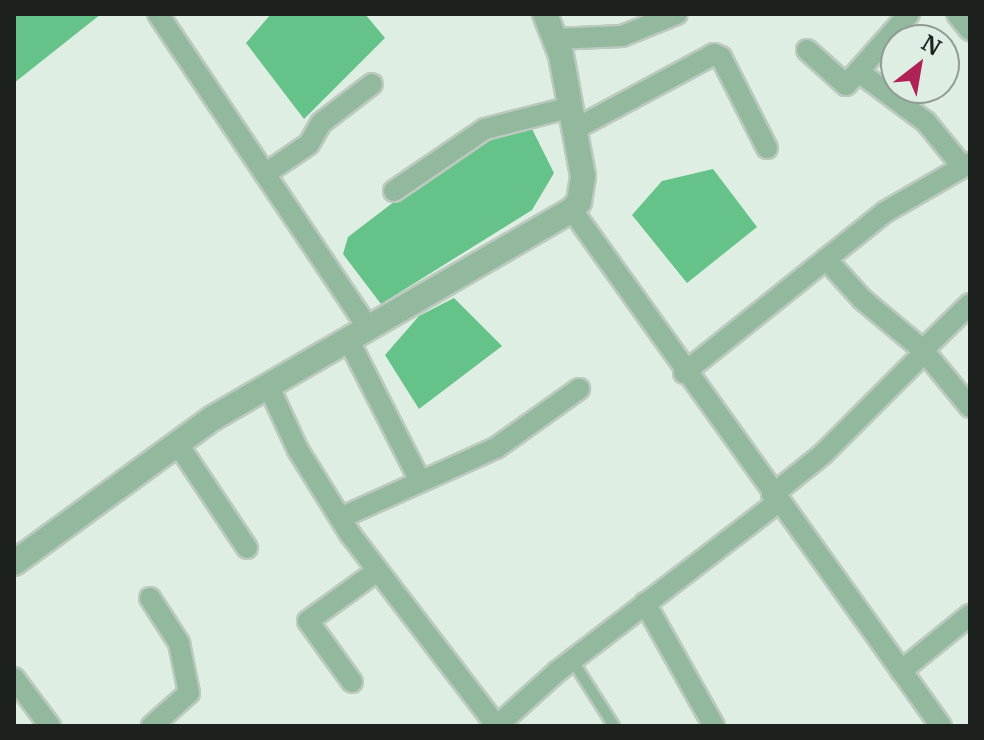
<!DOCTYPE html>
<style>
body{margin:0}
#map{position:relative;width:984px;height:740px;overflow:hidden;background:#deeee2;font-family:Merriweather,serif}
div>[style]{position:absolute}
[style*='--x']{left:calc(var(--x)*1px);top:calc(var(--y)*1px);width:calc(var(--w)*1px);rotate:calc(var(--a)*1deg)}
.water>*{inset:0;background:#65c289}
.roads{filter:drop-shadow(2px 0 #bbc9bf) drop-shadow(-2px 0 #bbc9bf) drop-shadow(0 2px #bbc9bf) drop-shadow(0 -2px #bbc9bf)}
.service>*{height:10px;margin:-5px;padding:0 5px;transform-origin:5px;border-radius:5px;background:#92b89e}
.minor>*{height:20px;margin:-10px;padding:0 10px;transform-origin:10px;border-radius:10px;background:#92b89e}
.tertiary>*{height:24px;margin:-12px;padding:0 12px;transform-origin:12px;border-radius:12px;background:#92b89e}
span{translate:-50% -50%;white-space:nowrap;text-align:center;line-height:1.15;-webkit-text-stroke:6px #deeee2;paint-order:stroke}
.frame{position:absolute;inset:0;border:16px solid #1c211d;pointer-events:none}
.north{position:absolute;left:880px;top:24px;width:80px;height:80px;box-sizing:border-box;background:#deeee2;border:2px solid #909c93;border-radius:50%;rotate:31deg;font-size:22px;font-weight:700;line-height:32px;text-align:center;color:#1c211d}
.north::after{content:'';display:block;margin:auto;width:28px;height:36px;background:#b02156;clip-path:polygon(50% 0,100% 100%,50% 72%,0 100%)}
</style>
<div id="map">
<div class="water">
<i style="clip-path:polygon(14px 14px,101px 14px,14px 83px)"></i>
<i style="clip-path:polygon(271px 14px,365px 14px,385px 38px,304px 119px,246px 43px)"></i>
<i style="clip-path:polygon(528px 121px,554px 173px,532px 210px,381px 304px,343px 254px,348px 237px,475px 140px)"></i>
<i style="clip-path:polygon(713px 169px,757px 227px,687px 283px,632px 215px,662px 181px)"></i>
<i style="clip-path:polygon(454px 298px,502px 346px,419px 409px,385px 355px,419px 316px)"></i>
</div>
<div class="roads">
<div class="service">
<i style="--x:572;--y:660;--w:78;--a:57.5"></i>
</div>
<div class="minor">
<i style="--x:158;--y:14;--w:378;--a:56.2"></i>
<i style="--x:957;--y:14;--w:21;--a:51"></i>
<i style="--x:555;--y:39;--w:67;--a:-2.6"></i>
<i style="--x:622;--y:36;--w:59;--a:-21.8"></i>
<i style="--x:807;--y:50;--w:52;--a:41.9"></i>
<i style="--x:846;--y:85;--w:95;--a:-48.4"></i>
<i style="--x:859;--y:72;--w:84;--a:36.7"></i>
<i style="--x:926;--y:122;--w:58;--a:50.6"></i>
<i style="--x:575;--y:129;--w:158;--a:-28.3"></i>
<i style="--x:714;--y:54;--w:8;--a:23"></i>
<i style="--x:721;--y:57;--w:102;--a:63.2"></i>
<i style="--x:265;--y:174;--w:53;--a:-34.3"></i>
<i style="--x:309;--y:144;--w:24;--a:-60"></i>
<i style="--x:321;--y:123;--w:64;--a:-37.4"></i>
<i style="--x:394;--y:191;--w:110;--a:-34.3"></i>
<i style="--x:485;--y:129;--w:89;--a:-14.3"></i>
<i style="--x:572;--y:210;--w:634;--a:54.43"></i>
<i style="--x:826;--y:259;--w:54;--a:48"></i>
<i style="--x:862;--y:299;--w:80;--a:39.9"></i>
<i style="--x:970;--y:304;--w:66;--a:135.6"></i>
<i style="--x:923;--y:350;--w:74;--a:50.5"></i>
<i style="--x:348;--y:339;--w:157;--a:63.1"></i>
<i style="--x:684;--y:373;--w:258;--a:-38.7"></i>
<i style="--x:885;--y:212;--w:98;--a:-30"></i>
<i style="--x:268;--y:385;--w:72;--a:65.2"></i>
<i style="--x:298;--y:450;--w:99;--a:58.2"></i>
<i style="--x:350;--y:534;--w:242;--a:52.6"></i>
<i style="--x:177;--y:443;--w:126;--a:56.3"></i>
<i style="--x:772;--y:495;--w:65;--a:-38.8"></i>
<i style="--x:823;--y:454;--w:143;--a:-45"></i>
<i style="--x:340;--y:518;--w:171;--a:-24.2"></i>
<i style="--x:496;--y:448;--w:102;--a:-35.4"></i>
<i style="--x:150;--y:598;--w:54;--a:57.2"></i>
<i style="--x:179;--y:643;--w:51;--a:78.7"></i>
<i style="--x:189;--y:693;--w:50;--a:138.3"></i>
<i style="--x:645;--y:603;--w:141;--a:60.7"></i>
<i style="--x:901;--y:671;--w:89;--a:-39.1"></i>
<i style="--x:14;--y:678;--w:60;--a:53.1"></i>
<i style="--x:352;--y:682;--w:75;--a:-125.8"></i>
<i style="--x:308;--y:621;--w:85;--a:-35.9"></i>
<i style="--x:497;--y:726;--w:82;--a:-42"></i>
<i style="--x:558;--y:671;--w:277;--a:-37.5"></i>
</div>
<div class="tertiary">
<i style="--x:14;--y:563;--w:246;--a:-36.1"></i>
<i style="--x:213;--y:418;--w:415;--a:-30.1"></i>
<i style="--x:572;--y:210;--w:11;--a:-49"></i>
<i style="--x:579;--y:202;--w:26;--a:-81"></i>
<i style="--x:583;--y:176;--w:123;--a:-100.3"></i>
<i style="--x:561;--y:55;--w:44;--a:-111.3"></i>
</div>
</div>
<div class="frame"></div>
<div class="north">N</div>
</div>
